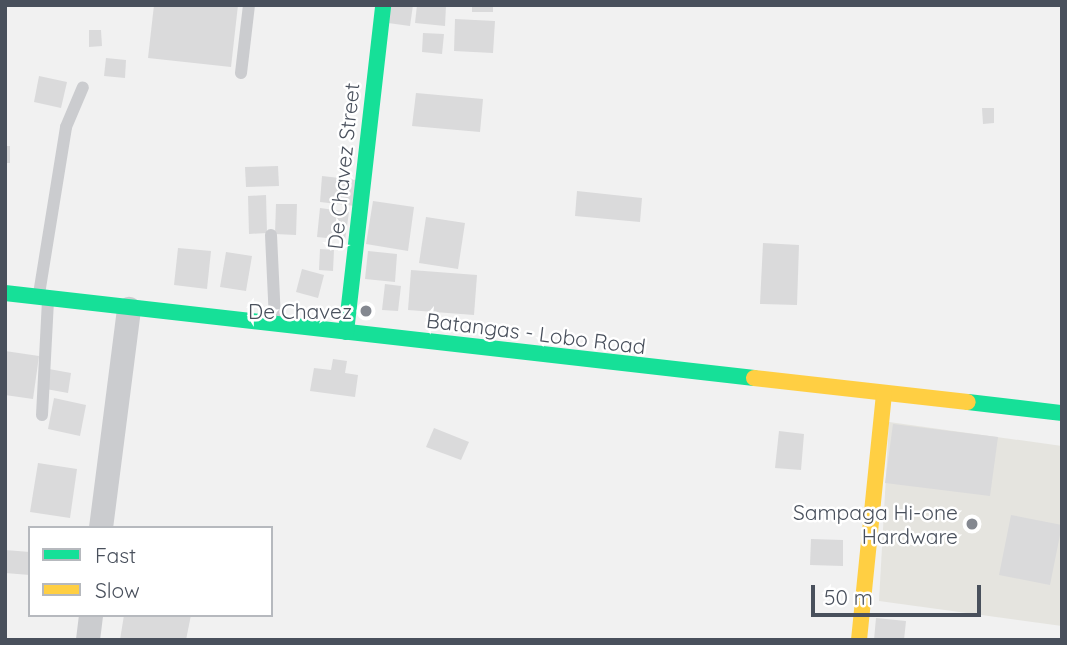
<!DOCTYPE html>
<style>
body{margin:0}
#map{position:relative;width:1067px;height:645px;overflow:hidden;background:#f1f1f1;font-family:Quicksand,sans-serif}
div>[style]{position:absolute}
[style*='--x']{left:calc(var(--x)*1px);top:calc(var(--y)*1px);width:calc(var(--w)*1px);rotate:calc(var(--a)*1deg)}
.commercial>*{inset:0;background:#e5e4df}
.building>*{inset:0;background:#dadadb}
.lane>*{height:12px;margin:-6px;padding:0 6px;transform-origin:6px;border-radius:6px;background:#cbcccf}
.street>*{height:24px;margin:-12px;padding:0 12px;transform-origin:12px;border-radius:12px;background:#cbcccf}
.fast>*{height:16px;margin:-8px;padding:0 8px;transform-origin:8px;border-radius:8px;background:#16e098}
.slow>*{height:16px;margin:-8px;padding:0 8px;transform-origin:8px;border-radius:8px;background:#ffcf43}
.dots>*{width:19px;height:19px;translate:-50% -50%;box-sizing:border-box;border:4px solid #fff;border-radius:50%}
span{translate:-50% -50%;white-space:nowrap;text-align:center;line-height:1.15;-webkit-text-stroke:5px #fff;paint-order:stroke}
.street-label{font-size:21px;color:#49505c}
.poi-label{font-size:21px;color:#49505c}
.right{translate:-100% -50%;text-align:right}
.frame{position:absolute;inset:0;border:7px solid #49505c;pointer-events:none}
.legend{position:absolute;left:28px;top:526px;width:245px;height:91px;box-sizing:border-box;background:#fff;border:2px solid #b6b9be;margin:0;padding:9px 12px;list-style:none;font-size:21px;color:#49505c}
.legend li{display:flex;align-items:center;gap:14px;height:35px}
.legend b{width:35px;border:2px solid #b6b9be}
.scale{position:absolute;left:811px;top:585px;width:170px;height:32px;box-sizing:border-box;border:4px solid #49505c;border-top:0;padding-left:9px;font-size:21px;line-height:24px;white-space:nowrap;color:#49505c;-webkit-text-stroke:5px #fff;paint-order:stroke}
</style>
<div id="map">
<div class="commercial">
<i style="clip-path:polygon(889px 422px,1062px 446px,1062px 626px,879px 601px)"></i>
</div>
<div class="building">
<i style="clip-path:polygon(154px 5px,238px 5px,231px 67px,148px 58px)"></i>
<i style="clip-path:polygon(390px 5px,413px 5px,410px 26px,388px 23px)"></i>
<i style="clip-path:polygon(417px 5px,446px 5px,445px 26px,415px 23px)"></i>
<i style="clip-path:polygon(472px 5px,493px 5px,493px 12px,472px 12px)"></i>
<i style="clip-path:polygon(455px 19px,495px 21px,493px 53px,454px 51px)"></i>
<i style="clip-path:polygon(89px 30px,101px 30px,102px 46px,89px 47px)"></i>
<i style="clip-path:polygon(423px 33px,444px 34px,442px 54px,422px 52px)"></i>
<i style="clip-path:polygon(106px 58px,126px 60px,125px 78px,104px 76px)"></i>
<i style="clip-path:polygon(39px 76px,67px 82px,61px 108px,34px 102px)"></i>
<i style="clip-path:polygon(416px 93px,483px 99px,480px 132px,412px 126px)"></i>
<i style="clip-path:polygon(982px 108px,994px 108px,994px 123px,983px 124px)"></i>
<i style="clip-path:polygon(5px 146px,10px 146px,10px 163px,5px 163px)"></i>
<i style="clip-path:polygon(278px 166px,279px 186px,246px 187px,245px 167px)"></i>
<i style="clip-path:polygon(322px 176px,357px 180px,355px 206px,320px 202px)"></i>
<i style="clip-path:polygon(577px 191px,642px 198px,640px 222px,575px 216px)"></i>
<i style="clip-path:polygon(266px 195px,267px 233px,249px 234px,248px 196px)"></i>
<i style="clip-path:polygon(373px 201px,414px 207px,408px 251px,366px 244px)"></i>
<i style="clip-path:polygon(276px 204px,297px 204px,296px 235px,275px 234px)"></i>
<i style="clip-path:polygon(320px 208px,349px 212px,345px 240px,317px 237px)"></i>
<i style="clip-path:polygon(426px 217px,465px 223px,458px 269px,419px 263px)"></i>
<i style="clip-path:polygon(763px 243px,799px 245px,797px 305px,760px 304px)"></i>
<i style="clip-path:polygon(178px 248px,211px 251px,207px 289px,174px 285px)"></i>
<i style="clip-path:polygon(320px 249px,334px 250px,333px 271px,319px 270px)"></i>
<i style="clip-path:polygon(368px 251px,397px 254px,395px 282px,365px 279px)"></i>
<i style="clip-path:polygon(226px 252px,252px 256px,246px 291px,220px 287px)"></i>
<i style="clip-path:polygon(302px 269px,324px 275px,318px 298px,296px 292px)"></i>
<i style="clip-path:polygon(411px 270px,477px 275px,474px 315px,408px 310px)"></i>
<i style="clip-path:polygon(385px 284px,401px 286px,398px 311px,382px 310px)"></i>
<i style="clip-path:polygon(5px 351px,39px 356px,33px 399px,5px 395px)"></i>
<i style="clip-path:polygon(333px 359px,347px 361px,345px 373px,358px 375px,355px 397px,310px 391px,314px 368px,331px 370px)"></i>
<i style="clip-path:polygon(49px 369px,71px 373px,68px 393px,46px 389px)"></i>
<i style="clip-path:polygon(54px 398px,86px 405px,80px 436px,48px 429px)"></i>
<i style="clip-path:polygon(893px 424px,998px 437px,990px 496px,885px 483px)"></i>
<i style="clip-path:polygon(434px 428px,469px 442px,461px 460px,426px 447px)"></i>
<i style="clip-path:polygon(779px 431px,804px 434px,801px 470px,775px 468px)"></i>
<i style="clip-path:polygon(38px 463px,77px 469px,70px 518px,30px 512px)"></i>
<i style="clip-path:polygon(1011px 515px,1062px 525px,1050px 585px,999px 575px)"></i>
<i style="clip-path:polygon(811px 539px,843px 540px,843px 566px,810px 565px)"></i>
<i style="clip-path:polygon(5px 550px,30px 552px,30px 575px,5px 573px)"></i>
<i style="clip-path:polygon(124px 615px,191px 615px,186px 640px,120px 640px)"></i>
<i style="clip-path:polygon(876px 618px,906px 621px,904px 640px,874px 640px)"></i>
</div>
<div class="lane">
<i style="--x:241;--y:73;--w:68;--a:-83.3"></i>
<i style="--x:271;--y:235;--w:86;--a:87.3"></i>
<i style="--x:39;--y:294;--w:169;--a:-80.8"></i>
<i style="--x:66;--y:127;--w:43;--a:-67"></i>
<i style="--x:42;--y:415;--w:113;--a:-87"></i>
</div>
<div class="street">
<i style="--x:101;--y:528;--w:221;--a:-82.7"></i>
<i style="--x:88;--y:640;--w:25;--a:-83"></i>
</div>
<div class="fast">
<i style="--x:5;--y:293;--w:754;--a:6.47"></i>
<i style="--x:346;--y:332;--w:329;--a:-83.5"></i>
<i style="--x:968;--y:402;--w:95;--a:6.7"></i>
</div>
<div class="slow">
<i style="--x:754;--y:378;--w:215;--a:6.4"></i>
<i style="--x:859;--y:640;--w:248;--a:-84.2"></i>
</div>
<div class="dots">
<i style="left:366px;top:311px;background:#848890"></i>
<i style="left:972px;top:524px;background:#848890"></i>
</div>
<div class="street-label">
<span style="left:343px;top:166px;rotate:-84deg">De Chavez Street</span>
<span style="left:536px;top:333px;rotate:7deg">Batangas - Lobo Road</span>
</div>
<div class="poi-label">
<span class="right" style="left:352px;top:311px">De Chavez</span>
<span class="right" style="left:958px;top:524px">Sampaga Hi-one<br>Hardware</span>
</div>
<div class="frame"></div>
<ul class="legend">
<li><b style="height:9px;background:#16e098"></b>Fast</li>
<li><b style="height:9px;background:#ffcf43"></b>Slow</li>
</ul>
<div class="scale">50 m</div>
</div>
